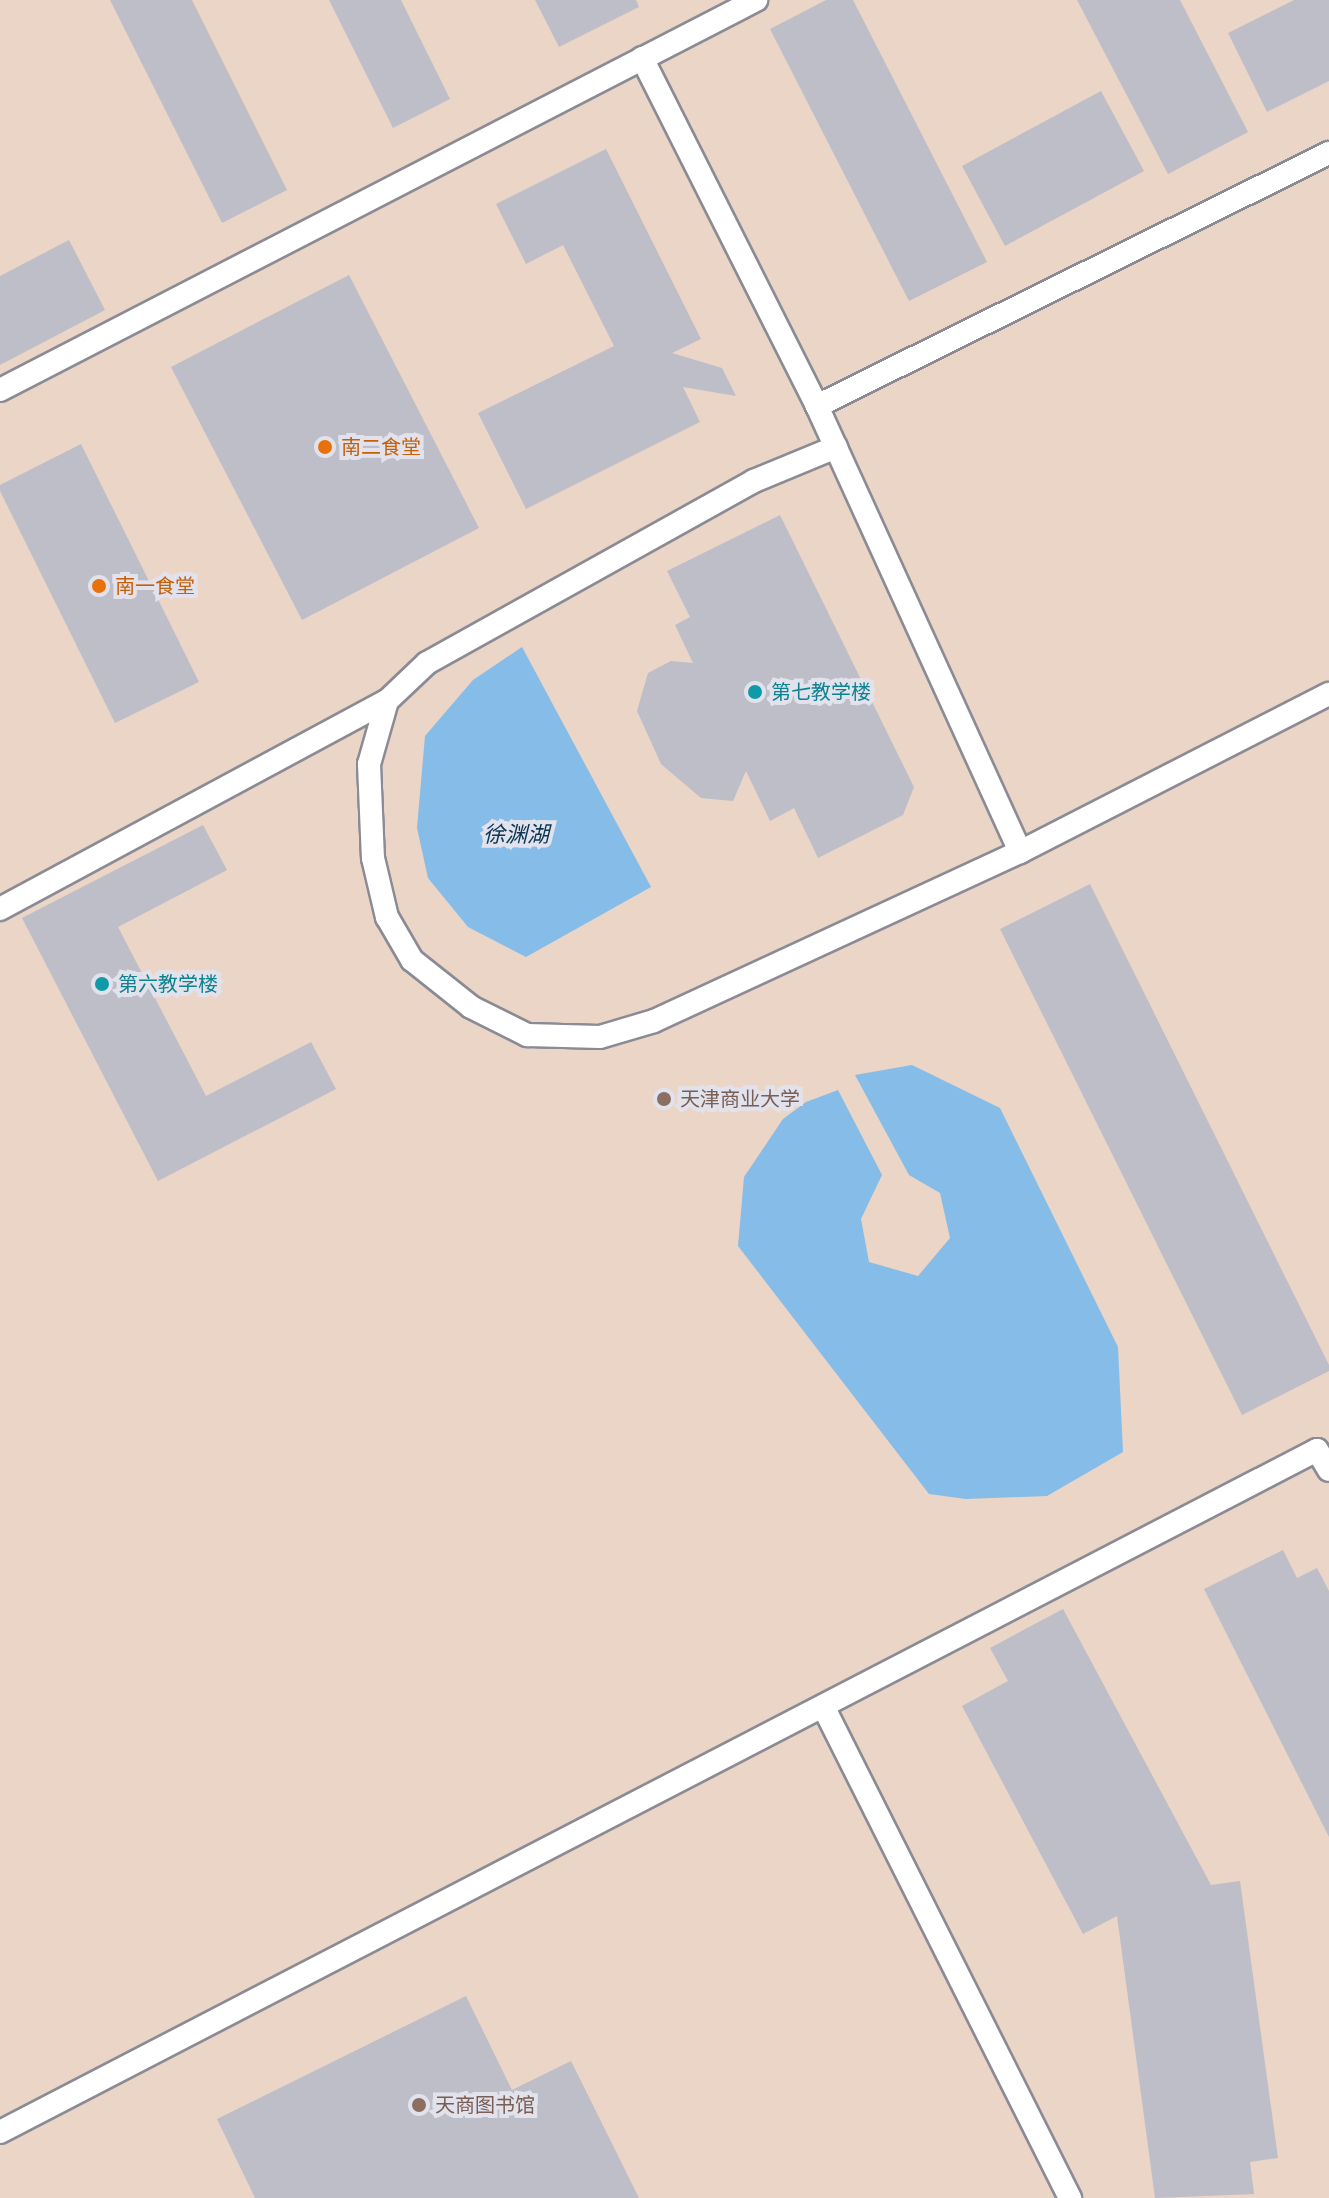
<!DOCTYPE html>
<meta charset="utf-8">
<style>
body{margin:0}
#map{position:relative;width:1329px;height:2198px;overflow:hidden;background:#e2e2ed;font-family:"Fira Sans Condensed","Noto Sans SC",sans-serif}
div>[style]{position:absolute}
[style*='--x']{left:calc(var(--x)*1px);top:calc(var(--y)*1px);width:calc(var(--w)*1px);rotate:calc(var(--a)*1deg)}
.education>*{inset:0;background:#ead5c7}
.water>*{inset:0;background:#86bce8}
.building>*{inset:0;background:#bdbec8}
.roads{filter:drop-shadow(2px 0 #8b8b95) drop-shadow(-2px 0 #8b8b95) drop-shadow(0 2px #8b8b95) drop-shadow(0 -2px #8b8b95)}
.service>*{height:22px;margin:-11px;padding:0 11px;transform-origin:11px;border-radius:11px;background:#fff}
.dots>*{width:22px;height:22px;translate:-50% -50%;box-sizing:border-box;border:4px solid #e2e2ed;border-radius:50%}
span{translate:-50% -50%;white-space:nowrap;text-align:center;line-height:1.15;-webkit-text-stroke:8px #e2e2ed;paint-order:stroke}
.food-label{font-size:20px;color:#c56008}
.left{translate:0 -50%;text-align:left}
.culture-label{font-size:20px;color:#0d838f}
.education-label{font-size:20px;color:#785e54}
.water-label{font-size:22px;color:#0b3653;font-style:italic}
</style>
<div id="map">
<div class="education">
<i style="clip-path:polygon(0 0,1329px 0,1329px 2198px,0 2198px)"></i>
</div>
<div class="water">
<i style="clip-path:polygon(522px 647px,651px 887px,526px 957px,468px 927px,428px 878px,417px 828px,425px 736px,473px 680px)"></i>
<i style="clip-path:polygon(912px 1065px,1000px 1108px,1118px 1347px,1123px 1452px,1047px 1496px,966px 1499px,929px 1494px,738px 1246px,744px 1177px,783px 1119px,806px 1102px,838px 1090px,882px 1175px,861px 1219px,869px 1262px,918px 1276px,950px 1238px,940px 1193px,909px 1175px,855px 1075px)"></i>
</div>
<div class="building">
<i style="clip-path:polygon(110px 0,192px 0,287px 190px,222px 223px)"></i>
<i style="clip-path:polygon(329px 0,401px 0,450px 99px,393px 128px)"></i>
<i style="clip-path:polygon(535px 0,636px 0,639px 7px,559px 47px)"></i>
<i style="clip-path:polygon(826px 0,853px 0,987px 262px,909px 301px,770px 29px)"></i>
<i style="clip-path:polygon(1077px 0,1180px 0,1248px 132px,1168px 174px)"></i>
<i style="clip-path:polygon(1294px 0,1329px 0,1329px 81px,1267px 112px,1228px 33px)"></i>
<i style="clip-path:polygon(1101px 91px,1144px 171px,1005px 246px,962px 166px)"></i>
<i style="clip-path:polygon(606px 149px,701px 339px,672px 353px,722px 368px,736px 396px,683px 387px,700px 422px,526px 509px,478px 413px,614px 346px,563px 245px,526px 264px,496px 204px)"></i>
<i style="clip-path:polygon(69px 240px,105px 310px,0 365px,0 276px)"></i>
<i style="clip-path:polygon(349px 275px,479px 528px,302px 620px,171px 367px)"></i>
<i style="clip-path:polygon(81px 444px,199px 682px,115px 723px,0 491px,0 485px)"></i>
<i style="clip-path:polygon(780px 515px,914px 787px,903px 815px,818px 858px,794px 808px,770px 821px,746px 771px,733px 801px,701px 798px,661px 764px,637px 711px,648px 673px,671px 661px,693px 663px,675px 625px,690px 617px,667px 571px)"></i>
<i style="clip-path:polygon(203px 825px,227px 870px,118px 927px,206px 1096px,311px 1042px,336px 1089px,158px 1181px,22px 918px)"></i>
<i style="clip-path:polygon(1090px 884px,1329px 1365px,1329px 1371px,1242px 1415px,1000px 929px)"></i>
<i style="clip-path:polygon(1283px 1550px,1297px 1578px,1317px 1568px,1329px 1591px,1329px 1837px,1204px 1589px)"></i>
<i style="clip-path:polygon(1063px 1609px,1211px 1885px,1240px 1881px,1278px 2158px,1250px 2162px,1254px 2194px,1155px 2198px,1117px 1916px,1083px 1934px,962px 1706px,1008px 1681px,990px 1648px)"></i>
<i style="clip-path:polygon(466px 1996px,512px 2090px,571px 2061px,639px 2198px,255px 2198px,217px 2119px)"></i>
</div>
<div class="roads">
<div class="service">
<i style="--x:642;--y:58;--w:390;--a:63.3"></i>
<i style="--x:817;--y:406;--w:571;--a:-26.3"></i>
<i style="--x:0;--y:390;--w:851;--a:-27.29"></i>
<i style="--x:817;--y:406;--w:490;--a:65.5"></i>
<i style="--x:1020;--y:852;--w:347;--a:-27.1"></i>
<i style="--x:836;--y:447;--w:89;--a:157.5"></i>
<i style="--x:754;--y:481;--w:374;--a:150.9"></i>
<i style="--x:427;--y:663;--w:55;--a:136.5"></i>
<i style="--x:387;--y:701;--w:66;--a:105.9"></i>
<i style="--x:369;--y:764;--w:94;--a:87.6"></i>
<i style="--x:373;--y:858;--w:61;--a:76.7"></i>
<i style="--x:387;--y:917;--w:50;--a:59.8"></i>
<i style="--x:412;--y:960;--w:75;--a:38.5"></i>
<i style="--x:471;--y:1007;--w:63;--a:26.6"></i>
<i style="--x:527;--y:1035;--w:73;--a:1.6"></i>
<i style="--x:600;--y:1037;--w:56;--a:-16.5"></i>
<i style="--x:654;--y:1021;--w:403;--a:-24.8"></i>
<i style="--x:0;--y:909;--w:439;--a:-28.3"></i>
<i style="--x:823;--y:1706;--w:551;--a:63.34"></i>
<i style="--x:0;--y:2132;--w:1483;--a:-27.38"></i>
<i style="--x:1317;--y:1450;--w:23;--a:59"></i>
</div>
</div>
<div class="dots">
<i style="left:325px;top:447px;background:#e8710a"></i>
<i style="left:99px;top:586px;background:#e8710a"></i>
<i style="left:755px;top:692px;background:#0f9aa8"></i>
<i style="left:102px;top:984px;background:#0f9aa8"></i>
<i style="left:664px;top:1099px;background:#8d6e63"></i>
<i style="left:419px;top:2105px;background:#8d6e63"></i>
</div>
<div class="food-label">
<span class="left" style="left:341px;top:447px">南二食堂</span>
<span class="left" style="left:115px;top:586px">南一食堂</span>
</div>
<div class="culture-label">
<span class="left" style="left:771px;top:692px">第七教学楼</span>
<span class="left" style="left:118px;top:984px">第六教学楼</span>
</div>
<div class="education-label">
<span class="left" style="left:680px;top:1099px">天津商业大学</span>
<span class="left" style="left:435px;top:2105px">天商图书馆</span>
</div>
<div class="water-label">
<span style="left:516px;top:835px">徐渊湖</span>
</div>
</div>
